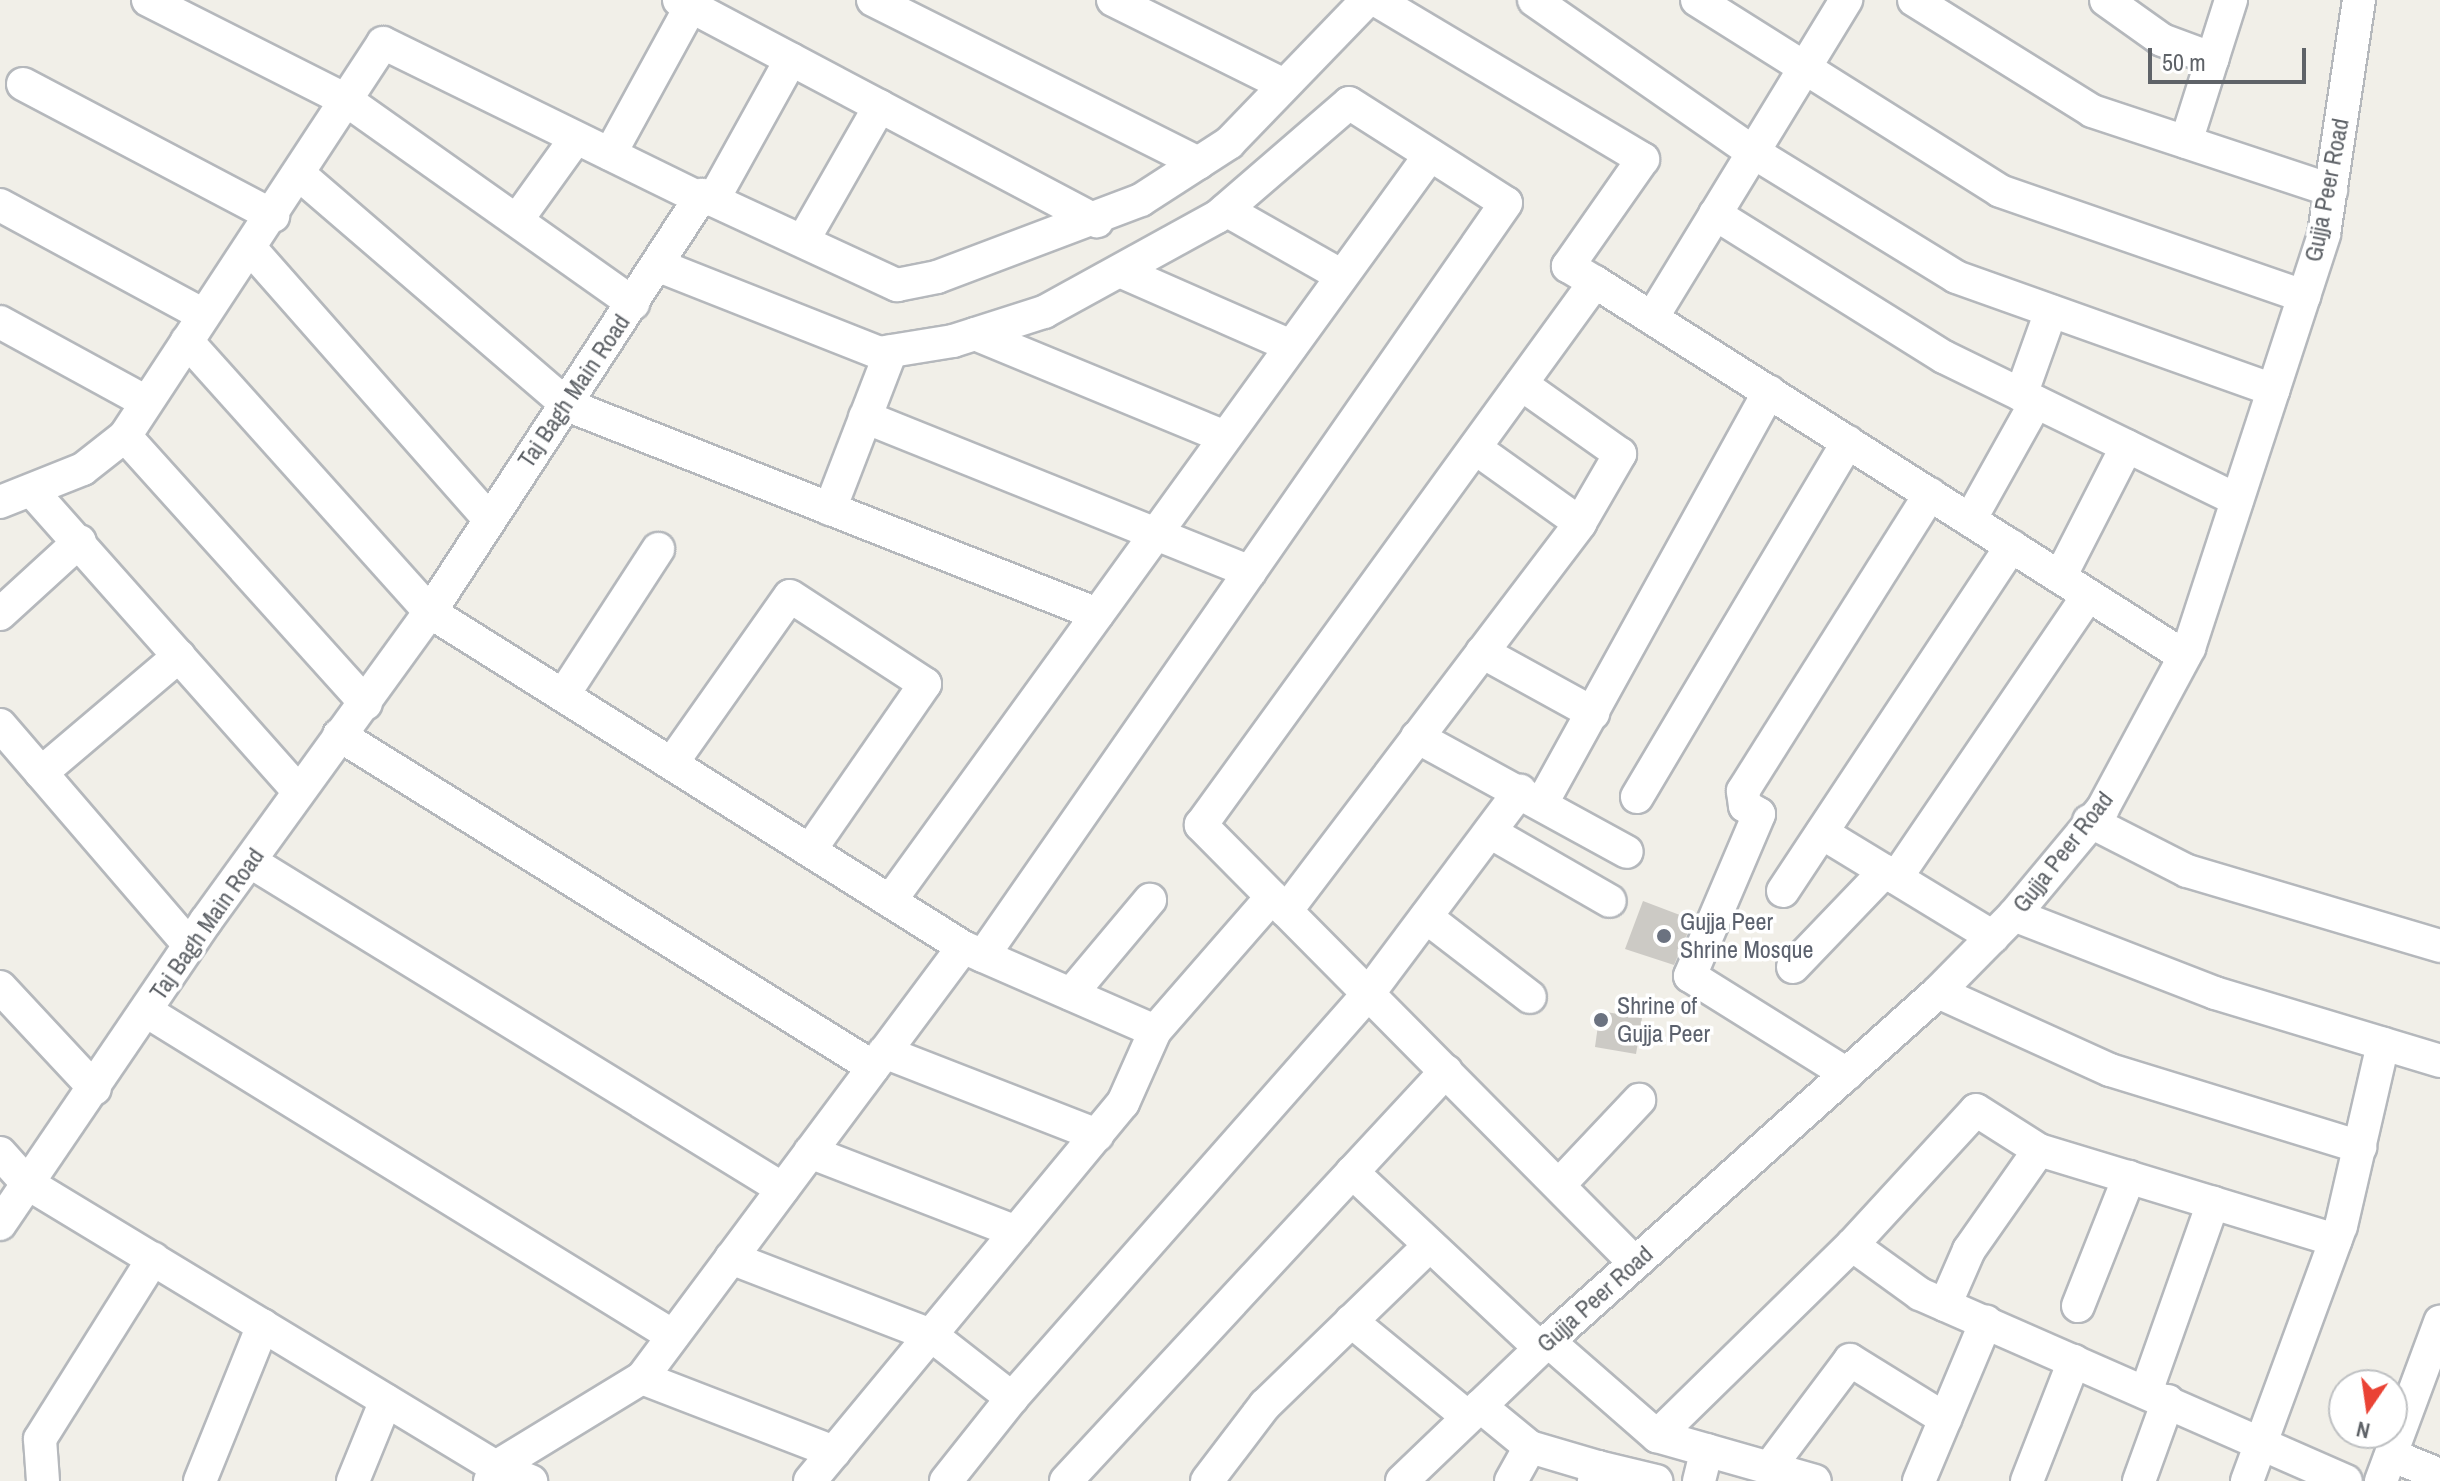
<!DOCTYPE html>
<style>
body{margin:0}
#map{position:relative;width:2440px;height:1481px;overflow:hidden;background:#f1efe8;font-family:"Archivo Narrow",sans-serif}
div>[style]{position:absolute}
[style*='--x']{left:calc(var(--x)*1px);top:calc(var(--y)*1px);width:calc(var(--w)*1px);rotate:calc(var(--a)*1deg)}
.building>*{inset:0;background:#cccac5}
.roads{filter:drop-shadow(2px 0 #b5b8bc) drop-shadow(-2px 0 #b5b8bc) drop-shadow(0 2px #b5b8bc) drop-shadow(0 -2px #b5b8bc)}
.minor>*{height:32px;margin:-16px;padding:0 16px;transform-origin:16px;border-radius:16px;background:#fff}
.dots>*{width:22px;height:22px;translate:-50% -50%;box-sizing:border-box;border:4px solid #fff;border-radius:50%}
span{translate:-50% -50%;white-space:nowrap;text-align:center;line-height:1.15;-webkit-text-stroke:7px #fff;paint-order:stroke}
.street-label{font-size:24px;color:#5f6368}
.worship-label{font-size:24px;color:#5b616d}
.left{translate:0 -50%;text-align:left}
.north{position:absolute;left:2328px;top:1369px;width:80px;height:80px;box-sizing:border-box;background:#fff;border:2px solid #bfc1c3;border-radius:50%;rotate:193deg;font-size:22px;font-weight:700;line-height:32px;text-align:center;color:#5f6368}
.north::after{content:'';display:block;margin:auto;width:28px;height:36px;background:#ea4335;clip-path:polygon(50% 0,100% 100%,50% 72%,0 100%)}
.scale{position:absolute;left:2148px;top:48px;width:158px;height:36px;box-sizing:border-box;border:4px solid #5f6368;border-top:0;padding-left:10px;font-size:24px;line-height:28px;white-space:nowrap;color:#5f6368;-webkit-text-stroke:6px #fff;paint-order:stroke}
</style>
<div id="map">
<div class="building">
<i style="clip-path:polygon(1643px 901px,1693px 920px,1674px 965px,1625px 949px)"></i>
<i style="clip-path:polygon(1600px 1011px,1642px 1018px,1636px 1054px,1595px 1047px)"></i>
</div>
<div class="roads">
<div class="minor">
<i style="--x:148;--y:0;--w:222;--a:26.8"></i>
<i style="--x:346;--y:100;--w:352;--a:35.3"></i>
<i style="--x:679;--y:0;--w:473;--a:27.9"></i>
<i style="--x:873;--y:0;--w:364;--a:26.6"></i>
<i style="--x:1113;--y:0;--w:189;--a:26.4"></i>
<i style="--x:1376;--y:0;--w:311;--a:30.8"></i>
<i style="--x:1643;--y:159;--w:131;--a:125"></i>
<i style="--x:1568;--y:266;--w:31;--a:31"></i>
<i style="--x:1534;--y:0;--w:267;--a:34.8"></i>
<i style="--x:1753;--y:152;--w:238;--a:31.6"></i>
<i style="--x:1956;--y:277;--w:337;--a:19.6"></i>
<i style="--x:1697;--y:0;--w:358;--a:32.2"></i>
<i style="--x:2000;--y:191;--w:322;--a:19.1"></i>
<i style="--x:1914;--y:0;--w:210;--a:31.9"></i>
<i style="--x:2092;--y:111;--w:252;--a:18.3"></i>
<i style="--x:2106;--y:0;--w:69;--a:35.5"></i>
<i style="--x:2162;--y:40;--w:54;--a:20.4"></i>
<i style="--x:23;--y:84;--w:283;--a:27.8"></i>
<i style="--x:2186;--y:142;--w:149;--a:-72.4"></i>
<i style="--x:610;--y:154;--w:169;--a:-61.3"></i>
<i style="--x:300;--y:175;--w:352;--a:40.7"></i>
<i style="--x:567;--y:405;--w:570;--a:21.52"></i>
<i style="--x:713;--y:200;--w:161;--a:-61"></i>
<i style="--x:0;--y:205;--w:230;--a:28.4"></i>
<i style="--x:1226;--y:210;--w:133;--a:29.6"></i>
<i style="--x:1715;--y:214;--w:270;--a:32"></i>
<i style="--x:1944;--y:357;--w:326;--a:26"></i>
<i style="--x:517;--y:220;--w:101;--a:-54.3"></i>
<i style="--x:804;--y:239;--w:153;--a:-60.3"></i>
<i style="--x:251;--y:249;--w:359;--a:48.6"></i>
<i style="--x:657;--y:265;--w:239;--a:21.6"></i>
<i style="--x:879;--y:353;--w:75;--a:-9.2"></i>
<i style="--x:953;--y:341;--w:96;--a:-17.7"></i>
<i style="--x:1044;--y:312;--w:197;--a:-28.8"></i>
<i style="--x:1217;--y:217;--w:174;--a:-40.8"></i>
<i style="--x:1349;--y:103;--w:186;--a:32.5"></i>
<i style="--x:1506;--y:203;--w:917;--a:124.78"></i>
<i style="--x:1120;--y:271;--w:187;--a:23.7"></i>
<i style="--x:1652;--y:318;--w:373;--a:-58.6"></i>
<i style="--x:0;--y:322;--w:166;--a:28.7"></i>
<i style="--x:975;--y:334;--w:270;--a:22.4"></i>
<i style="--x:2021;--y:395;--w:89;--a:-70.3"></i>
<i style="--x:865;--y:417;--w:415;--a:21.9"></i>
<i style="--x:125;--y:436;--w:360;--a:48"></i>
<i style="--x:1475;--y:448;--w:129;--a:35.5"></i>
<i style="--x:32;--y:491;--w:402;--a:48.4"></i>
<i style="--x:0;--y:502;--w:89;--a:-21.7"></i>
<i style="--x:83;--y:469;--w:53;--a:-38.2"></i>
<i style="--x:125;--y:436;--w:470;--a:-56.7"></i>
<i style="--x:383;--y:43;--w:352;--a:26.1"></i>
<i style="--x:830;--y:509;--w:169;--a:-68.9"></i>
<i style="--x:1970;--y:520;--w:135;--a:-60.8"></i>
<i style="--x:2060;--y:577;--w:147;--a:-62.9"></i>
<i style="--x:0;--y:614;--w:108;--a:-42.4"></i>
<i style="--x:1482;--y:652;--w:127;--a:28.8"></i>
<i style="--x:564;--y:694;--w:173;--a:-57"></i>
<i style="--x:0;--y:725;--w:290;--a:49.3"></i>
<i style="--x:339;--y:735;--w:629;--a:31.87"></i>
<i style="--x:1417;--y:737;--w:239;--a:28.7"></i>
<i style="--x:672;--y:763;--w:204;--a:-54.8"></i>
<i style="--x:790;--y:596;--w:161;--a:33.1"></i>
<i style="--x:925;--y:684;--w:202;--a:124.7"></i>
<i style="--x:41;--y:773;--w:181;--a:-40.3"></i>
<i style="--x:1637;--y:797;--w:413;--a:-59.3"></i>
<i style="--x:1542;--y:803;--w:470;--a:-61.1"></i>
<i style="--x:2089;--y:821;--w:110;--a:27"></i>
<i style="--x:2187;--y:871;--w:264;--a:16.5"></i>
<i style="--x:1490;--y:832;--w:138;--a:29.9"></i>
<i style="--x:1822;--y:833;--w:200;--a:31.3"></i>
<i style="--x:251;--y:862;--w:624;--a:31.58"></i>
<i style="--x:1896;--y:878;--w:342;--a:-55.8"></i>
<i style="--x:1783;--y:891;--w:414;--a:-56.5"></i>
<i style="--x:890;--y:901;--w:921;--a:-54.1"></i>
<i style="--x:1286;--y:911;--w:487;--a:-52.8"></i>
<i style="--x:1580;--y:523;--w:80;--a:-59.9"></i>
<i style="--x:1620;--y:454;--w:121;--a:-144.7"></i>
<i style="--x:2014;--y:915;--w:216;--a:21.2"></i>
<i style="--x:2215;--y:993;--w:235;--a:16.8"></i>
<i style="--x:1426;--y:917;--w:131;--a:37.6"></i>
<i style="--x:965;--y:948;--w:207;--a:23.6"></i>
<i style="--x:1155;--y:1031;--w:178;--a:-48.9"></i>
<i style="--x:1793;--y:967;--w:133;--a:-46.2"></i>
<i style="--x:0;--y:987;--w:139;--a:47"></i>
<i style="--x:1938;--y:992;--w:189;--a:24.4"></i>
<i style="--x:2110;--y:1070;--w:262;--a:17.1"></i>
<i style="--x:1071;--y:994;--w:123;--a:-50"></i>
<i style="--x:146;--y:1011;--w:619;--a:31.66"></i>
<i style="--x:884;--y:1052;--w:229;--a:21.3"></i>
<i style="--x:1847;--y:1074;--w:185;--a:-148"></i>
<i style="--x:1690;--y:976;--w:176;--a:-66.9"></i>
<i style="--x:1759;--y:814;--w:16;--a:-150"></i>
<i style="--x:1745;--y:806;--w:15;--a:-98"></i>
<i style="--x:1743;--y:791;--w:351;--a:-57.8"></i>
<i style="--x:810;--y:1152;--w:221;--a:21.2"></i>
<i style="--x:0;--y:1153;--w:40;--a:48"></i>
<i style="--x:27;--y:1183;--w:548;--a:31.2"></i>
<i style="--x:496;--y:1467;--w:171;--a:-31.4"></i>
<i style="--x:642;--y:1378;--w:537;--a:-53.32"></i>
<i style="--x:963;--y:947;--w:630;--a:-147.85"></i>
<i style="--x:430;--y:612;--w:364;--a:-131.9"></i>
<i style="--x:1352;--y:1172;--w:258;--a:43.1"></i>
<i style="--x:1559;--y:1185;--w:117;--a:-46.7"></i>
<i style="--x:0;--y:1224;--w:366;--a:-55.8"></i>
<i style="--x:206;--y:921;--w:382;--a:-54.1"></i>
<i style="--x:430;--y:612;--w:498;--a:-56.9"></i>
<i style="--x:702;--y:195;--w:215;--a:24.8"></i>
<i style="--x:897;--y:285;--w:41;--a:-11.3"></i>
<i style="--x:937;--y:277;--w:218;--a:-20.7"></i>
<i style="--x:1141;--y:200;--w:105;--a:-32.9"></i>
<i style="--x:1229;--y:143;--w:199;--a:-46"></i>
<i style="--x:1852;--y:1245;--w:84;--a:35.8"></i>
<i style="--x:1920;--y:1294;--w:465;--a:23.7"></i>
<i style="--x:731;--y:1258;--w:214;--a:21.1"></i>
<i style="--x:931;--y:1335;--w:103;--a:37.9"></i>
<i style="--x:1635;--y:1263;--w:617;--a:-134.74"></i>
<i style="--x:1201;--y:825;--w:671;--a:-54.04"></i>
<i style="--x:1595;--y:282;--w:698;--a:32.41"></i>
<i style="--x:1945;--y:1305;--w:60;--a:-66.4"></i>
<i style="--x:1969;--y:1250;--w:122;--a:-55"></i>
<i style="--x:2078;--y:1306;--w:139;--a:-68.4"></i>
<i style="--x:1351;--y:1321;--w:151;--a:39.4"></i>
<i style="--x:1548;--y:1341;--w:145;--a:41.1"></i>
<i style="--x:1657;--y:1436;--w:164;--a:15.9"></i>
<i style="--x:642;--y:1378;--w:206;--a:21.1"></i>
<i style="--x:2146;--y:1392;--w:201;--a:-70.5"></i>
<i style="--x:1480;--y:1406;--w:65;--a:39.4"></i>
<i style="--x:1530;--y:1447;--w:71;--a:16.4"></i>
<i style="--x:1598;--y:1467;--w:15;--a:106"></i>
<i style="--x:1657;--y:1436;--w:273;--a:-44.4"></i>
<i style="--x:1852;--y:1245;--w:183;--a:-47.4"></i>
<i style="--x:1976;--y:1110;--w:75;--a:32.4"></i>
<i style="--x:2039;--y:1150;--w:310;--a:16.9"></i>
<i style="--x:2391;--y:1455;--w:53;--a:22.2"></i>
<i style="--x:1598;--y:1467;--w:60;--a:13.6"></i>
<i style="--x:1769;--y:1468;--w:135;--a:-53.1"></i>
<i style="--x:1850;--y:1360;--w:112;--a:31.8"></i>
<i style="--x:43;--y:1481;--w:42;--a:-94.1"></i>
<i style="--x:40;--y:1439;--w:213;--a:-57.9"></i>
<i style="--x:200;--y:1481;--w:168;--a:-68"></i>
<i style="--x:353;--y:1481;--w:87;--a:-67.8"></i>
<i style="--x:490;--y:1481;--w:15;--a:-67"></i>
<i style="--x:496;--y:1467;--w:38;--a:22"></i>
<i style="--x:810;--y:1481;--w:491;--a:-50.4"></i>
<i style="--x:1123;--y:1103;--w:79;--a:-66"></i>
<i style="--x:946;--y:1481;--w:106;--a:-51.5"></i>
<i style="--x:1012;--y:1398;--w:538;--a:-48.61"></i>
<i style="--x:1368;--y:994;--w:254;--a:-53.2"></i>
<i style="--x:1066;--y:1481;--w:559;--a:-47.17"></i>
<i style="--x:1207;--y:1481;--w:96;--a:-52.7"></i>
<i style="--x:1265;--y:1405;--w:228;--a:-44.1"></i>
<i style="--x:1402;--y:1481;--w:202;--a:-43.8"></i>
<i style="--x:1548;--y:1341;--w:523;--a:-41.82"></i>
<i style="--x:1938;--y:992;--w:108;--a:-45.4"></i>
<i style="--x:2014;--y:915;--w:139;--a:-50.2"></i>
<i style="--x:2103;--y:808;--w:182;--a:-61.7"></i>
<i style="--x:2189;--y:648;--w:435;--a:-71.9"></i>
<i style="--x:2324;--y:234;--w:237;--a:-81.5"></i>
<i style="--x:1511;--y:1481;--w:39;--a:-61"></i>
<i style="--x:1699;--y:1481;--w:32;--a:-76"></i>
<i style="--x:1919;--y:1481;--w:173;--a:-67.2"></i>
<i style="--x:2027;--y:1481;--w:129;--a:-68.6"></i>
<i style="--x:2139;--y:1481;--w:85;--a:-70.1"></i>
<i style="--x:2247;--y:1481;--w:272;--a:-69.8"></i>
<i style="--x:2341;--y:1226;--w:187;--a:-77"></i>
<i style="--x:2381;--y:1481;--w:170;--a:-69.6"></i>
</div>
</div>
<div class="dots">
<i style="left:1664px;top:936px;background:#6b7280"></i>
<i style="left:1601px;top:1020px;background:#6b7280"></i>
</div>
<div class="street-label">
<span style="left:2327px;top:190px;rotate:-79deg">Gujja Peer Road</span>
<span style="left:574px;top:391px;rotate:-56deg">Taj Bagh Main Road</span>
<span style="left:2063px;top:852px;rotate:-52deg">Gujja Peer Road</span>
<span style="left:207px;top:924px;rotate:-55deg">Taj Bagh Main Road</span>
<span style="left:1595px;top:1299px;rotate:-42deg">Gujja Peer Road</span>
</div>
<div class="worship-label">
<span class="left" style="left:1680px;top:936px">Gujja Peer<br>Shrine Mosque</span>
<span class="left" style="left:1617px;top:1020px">Shrine of<br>Gujja Peer</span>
</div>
<div class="north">N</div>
<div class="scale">50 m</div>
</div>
